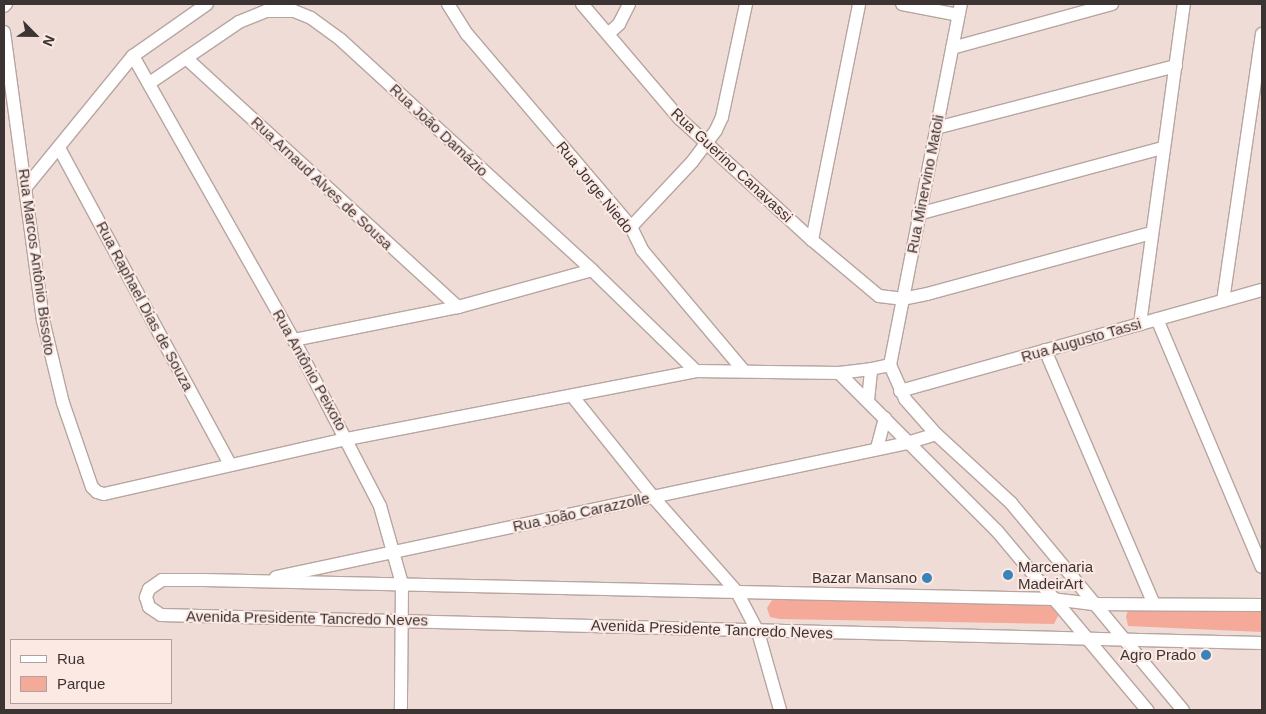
<!DOCTYPE html>
<meta charset="utf-8">
<style>
body{margin:0}
#map{position:relative;width:1266px;height:714px;overflow:hidden;background:#efdcd7;font-family:Arial,sans-serif}
div>[style]{position:absolute}
[style*='--x']{left:calc(var(--x)*1px);top:calc(var(--y)*1px);width:calc(var(--w)*1px);rotate:calc(var(--a)*1deg)}
.green>*{inset:0;background:#f4a999}
.roads{filter:drop-shadow(1px 0 #b7a5a0) drop-shadow(-1px 0 #b7a5a0) drop-shadow(0 1px #b7a5a0) drop-shadow(0 -1px #b7a5a0)}
.street>*{height:12px;margin:-6px;padding:0 6px;transform-origin:6px;border-radius:6px;background:#fff}
.dots>*{width:14px;height:14px;translate:-50% -50%;box-sizing:border-box;border:2px solid #fce9e4;border-radius:50%}
span{translate:-50% -50%;white-space:nowrap;text-align:center;line-height:1.15;-webkit-text-stroke:4px #fce9e4;paint-order:stroke}
.street-label{font-size:15px;color:#3c3433}
.poi-label{font-size:15px;color:#3c3433}
.left{translate:0 -50%;text-align:left}
.right{translate:-100% -50%;text-align:right}
.frame{position:absolute;inset:0;border:5px solid #3c3433;pointer-events:none}
.legend{position:absolute;left:10px;top:639px;width:162px;height:65px;box-sizing:border-box;background:#fce9e4;border:1px solid #afa19d;margin:0;padding:6px 9px;list-style:none;font-size:15px;color:#3c3433}
.legend li{display:flex;align-items:center;gap:10px;height:25px}
.legend b{width:25px;border:1px solid #afa19d}
.north{position:absolute;left:10px;top:10px;width:50px;height:50px;-webkit-text-stroke:4px #fce9e4;paint-order:stroke;rotate:113deg;font-size:14px;font-weight:700;line-height:20px;text-align:center;color:#3c3433}
.north::after{content:'';display:block;margin:auto;width:18px;height:22px;background:#3c3433;clip-path:polygon(50% 0,100% 100%,50% 72%,0 100%)}
</style>
<div id="map">
<div class="green">
<i style="clip-path:polygon(774px 597px,1049px 604px,1059px 614px,1054px 624px,780px 619px,770px 617px,767px 608px)"></i>
<i style="clip-path:polygon(1129px 608px,1262px 611px,1262px 632px,1128px 626px,1126px 616px)"></i>
</div>
<div class="roads">
<div class="street">
<i style="--x:448;--y:4;--w:36;--a:58"></i>
<i style="--x:467;--y:34;--w:253;--a:49.6"></i>
<i style="--x:631;--y:227;--w:25;--a:64"></i>
<i style="--x:642;--y:250;--w:157;--a:49.9"></i>
<i style="--x:582;--y:4;--w:151;--a:49.6"></i>
<i style="--x:680;--y:119;--w:179;--a:42.5"></i>
<i style="--x:812;--y:240;--w:87;--a:39.9"></i>
<i style="--x:879;--y:296;--w:23;--a:7"></i>
<i style="--x:902;--y:299;--w:25;--a:-11"></i>
<i style="--x:927;--y:294;--w:233;--a:-15.2"></i>
<i style="--x:902;--y:4;--w:57;--a:11.1"></i>
<i style="--x:4;--y:6;--w:3;--a:-45"></i>
<i style="--x:4;--y:32;--w:291;--a:82.3"></i>
<i style="--x:43;--y:320;--w:85;--a:76.5"></i>
<i style="--x:63;--y:403;--w:89;--a:71"></i>
<i style="--x:92;--y:487;--w:7;--a:45"></i>
<i style="--x:97;--y:492;--w:7;--a:16"></i>
<i style="--x:104;--y:494;--w:249;--a:-12.8"></i>
<i style="--x:347;--y:439;--w:356;--a:-11"></i>
<i style="--x:696;--y:371;--w:143;--a:0.8"></i>
<i style="--x:839;--y:373;--w:32;--a:-7"></i>
<i style="--x:608;--y:34;--w:15;--a:-42"></i>
<i style="--x:619;--y:24;--w:22;--a:-63"></i>
<i style="--x:952;--y:48;--w:166;--a:-15.4"></i>
<i style="--x:133;--y:56;--w:326;--a:60.5"></i>
<i style="--x:294;--y:340;--w:187;--a:62.6"></i>
<i style="--x:380;--y:506;--w:81;--a:74.2"></i>
<i style="--x:402;--y:584;--w:126;--a:90.5"></i>
<i style="--x:186;--y:58;--w:369;--a:42.5"></i>
<i style="--x:151;--y:82;--w:107;--a:-34.3"></i>
<i style="--x:239;--y:22;--w:29;--a:-22"></i>
<i style="--x:266;--y:11;--w:28;--a:0"></i>
<i style="--x:294;--y:11;--w:18;--a:22"></i>
<i style="--x:311;--y:18;--w:37;--a:36"></i>
<i style="--x:341;--y:40;--w:340;--a:42.5"></i>
<i style="--x:592;--y:270;--w:145;--a:44.2"></i>
<i style="--x:936;--y:128;--w:248;--a:-14.5"></i>
<i style="--x:59;--y:148;--w:359;--a:61.6"></i>
<i style="--x:26;--y:187;--w:169;--a:-50.8"></i>
<i style="--x:133;--y:56;--w:90;--a:-35.1"></i>
<i style="--x:918;--y:214;--w:254;--a:-15.1"></i>
<i style="--x:631;--y:227;--w:89;--a:-46.8"></i>
<i style="--x:692;--y:162;--w:40;--a:-53"></i>
<i style="--x:716;--y:130;--w:14;--a:-65"></i>
<i style="--x:722;--y:117;--w:116;--a:-78"></i>
<i style="--x:812;--y:240;--w:241;--a:-78.7"></i>
<i style="--x:1223;--y:301;--w:270;--a:-81.7"></i>
<i style="--x:1157;--y:319;--w:269;--a:67.1"></i>
<i style="--x:1140;--y:324;--w:323;--a:-82.2"></i>
<i style="--x:294;--y:340;--w:167;--a:-11.4"></i>
<i style="--x:458;--y:307;--w:139;--a:-15.4"></i>
<i style="--x:1045;--y:350;--w:276;--a:66.8"></i>
<i style="--x:890;--y:365;--w:368;--a:-78.9"></i>
<i style="--x:839;--y:373;--w:223;--a:45"></i>
<i style="--x:997;--y:531;--w:234;--a:50"></i>
<i style="--x:900;--y:391;--w:376;--a:-15.6"></i>
<i style="--x:573;--y:397;--w:128;--a:51.3"></i>
<i style="--x:653;--y:497;--w:127;--a:48.5"></i>
<i style="--x:737;--y:592;--w:45;--a:62.3"></i>
<i style="--x:758;--y:632;--w:81;--a:74.2"></i>
<i style="--x:868;--y:400;--w:31;--a:-84"></i>
<i style="--x:871;--y:369;--w:19;--a:-12"></i>
<i style="--x:890;--y:365;--w:37;--a:66"></i>
<i style="--x:905;--y:399;--w:47;--a:48.5"></i>
<i style="--x:936;--y:434;--w:102;--a:42.6"></i>
<i style="--x:1011;--y:503;--w:269;--a:50.3"></i>
<i style="--x:877;--y:448;--w:31;--a:-75"></i>
<i style="--x:276;--y:577;--w:645;--a:-11.99"></i>
<i style="--x:907;--y:443;--w:30;--a:-17"></i>
<i style="--x:1262;--y:605;--w:169;--a:-179.7"></i>
<i style="--x:1093;--y:604;--w:38;--a:-173"></i>
<i style="--x:1055;--y:599;--w:851;--a:-178.72"></i>
<i style="--x:204;--y:580;--w:42;--a:180"></i>
<i style="--x:162;--y:580;--w:16;--a:145"></i>
<i style="--x:149;--y:589;--w:9;--a:111"></i>
<i style="--x:146;--y:597;--w:10;--a:73"></i>
<i style="--x:149;--y:607;--w:14;--a:34"></i>
<i style="--x:161;--y:615;--w:1101;--a:1.46"></i>
</div>
</div>
<div class="dots">
<i style="left:1008px;top:575px;background:#3a82b7"></i>
<i style="left:927px;top:578px;background:#3a82b7"></i>
<i style="left:1206px;top:655px;background:#3a82b7"></i>
</div>
<div class="street-label">
<span style="left:439px;top:130px;rotate:43deg">Rua João Damázio</span>
<span style="left:732px;top:165px;rotate:43deg">Rua Guerino Canavassi</span>
<span style="left:322px;top:183px;rotate:43deg">Rua Arnaud Alves de Sousa</span>
<span style="left:925px;top:184px;rotate:-79deg">Rua Minervino Matoli</span>
<span style="left:595px;top:187px;rotate:51deg">Rua Jorge Niedo</span>
<span style="left:37px;top:262px;rotate:82deg">Rua Marcos Antônio Bissoto</span>
<span style="left:145px;top:306px;rotate:62deg">Rua Raphael Dias de Souza</span>
<span style="left:1081px;top:340px;rotate:-16deg">Rua Augusto Tassi</span>
<span style="left:310px;top:370px;rotate:61deg">Rua Antônio Peixoto</span>
<span style="left:581px;top:512px;rotate:-12deg">Rua João Carazzolle</span>
<span style="left:307px;top:618px;rotate:1deg">Avenida Presidente Tancredo Neves</span>
<span style="left:712px;top:629px;rotate:2deg">Avenida Presidente Tancredo Neves</span>
</div>
<div class="poi-label">
<span class="left" style="left:1018px;top:575px">Marcenaria<br>MadeirArt</span>
<span class="right" style="left:917px;top:578px">Bazar Mansano</span>
<span class="right" style="left:1196px;top:655px">Agro Prado</span>
</div>
<div class="frame"></div>
<ul class="legend">
<li><b style="height:6px;background:#fff"></b>Rua</li>
<li><b style="height:14px;background:#f4a999"></b>Parque</li>
</ul>
<div class="north">N</div>
</div>
